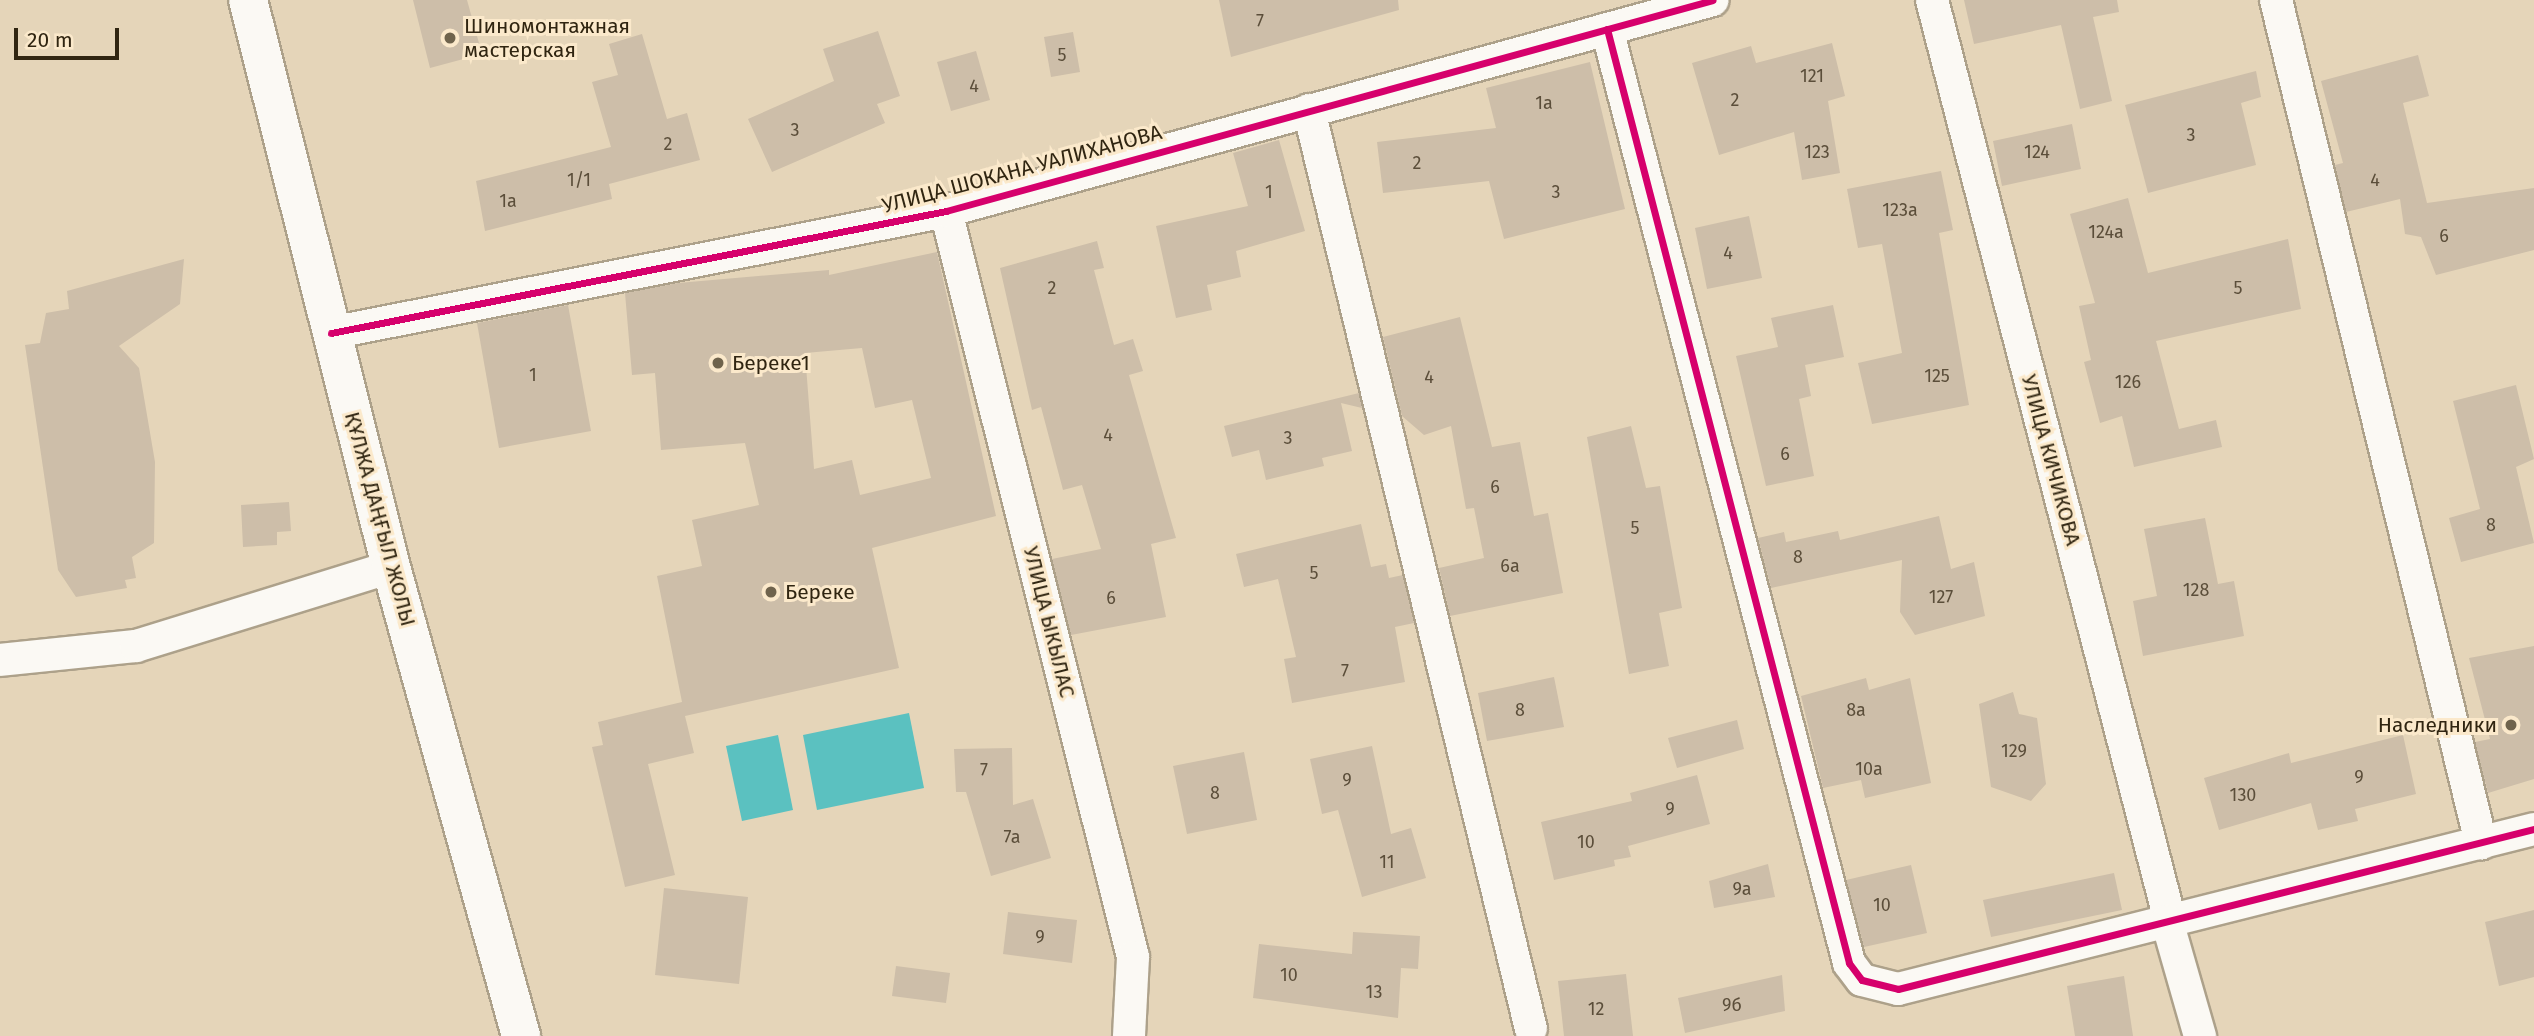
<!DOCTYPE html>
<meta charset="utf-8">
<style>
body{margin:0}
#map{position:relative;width:2534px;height:1036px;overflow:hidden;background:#e5d5b9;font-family:"Fira Sans",sans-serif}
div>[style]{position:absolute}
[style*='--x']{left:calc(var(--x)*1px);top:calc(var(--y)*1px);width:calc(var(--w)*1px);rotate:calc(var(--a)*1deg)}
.water>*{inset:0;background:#5bc1c0}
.building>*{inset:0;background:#cdbea9}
.roads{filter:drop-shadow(2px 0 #ada18a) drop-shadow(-2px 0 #ada18a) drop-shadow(0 2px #ada18a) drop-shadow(0 -2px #ada18a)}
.street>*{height:32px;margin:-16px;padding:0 16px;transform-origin:16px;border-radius:16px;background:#fbf9f4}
.primary>*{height:38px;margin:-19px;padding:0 19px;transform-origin:19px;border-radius:19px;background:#fbf9f4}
.cycleway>*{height:7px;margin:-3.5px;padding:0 3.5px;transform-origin:3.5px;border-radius:3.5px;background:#d6006c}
.dots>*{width:19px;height:19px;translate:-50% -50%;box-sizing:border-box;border:4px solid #fbe9cb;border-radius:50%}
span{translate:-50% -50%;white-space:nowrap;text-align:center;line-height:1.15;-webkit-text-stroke:6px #fbe9cb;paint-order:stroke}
.number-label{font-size:18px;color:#5b4e3a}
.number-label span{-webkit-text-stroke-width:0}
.poi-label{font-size:21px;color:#302511}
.left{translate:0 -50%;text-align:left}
.right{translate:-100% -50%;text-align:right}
.street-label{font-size:21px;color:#302511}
.scale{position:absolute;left:14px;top:28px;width:105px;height:32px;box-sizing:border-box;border:4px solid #302511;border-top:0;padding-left:9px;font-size:21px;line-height:24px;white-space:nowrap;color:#302511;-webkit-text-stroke:5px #fbe9cb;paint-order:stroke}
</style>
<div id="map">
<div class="water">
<i style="clip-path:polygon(909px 713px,924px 788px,817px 810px,803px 735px)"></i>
<i style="clip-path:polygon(778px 735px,793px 810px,742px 821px,726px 746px)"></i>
</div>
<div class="building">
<i style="clip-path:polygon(413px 0,467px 0,482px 54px,430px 68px)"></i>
<i style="clip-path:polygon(1219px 0,1398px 0,1399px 10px,1231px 57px)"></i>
<i style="clip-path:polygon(1964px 0,2117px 0,2119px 12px,2093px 17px,2112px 101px,2080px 109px,2061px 25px,1974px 44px)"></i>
<i style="clip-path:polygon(878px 31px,900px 96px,877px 104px,885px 123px,772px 172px,748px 119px,834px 81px,823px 49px)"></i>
<i style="clip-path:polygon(1073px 32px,1080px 72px,1051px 77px,1044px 37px)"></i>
<i style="clip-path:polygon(642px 34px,667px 119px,687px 113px,700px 160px,609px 184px,612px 199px,485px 231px,476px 181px,611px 147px,592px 82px,618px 75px,609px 44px)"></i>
<i style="clip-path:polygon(1832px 43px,1845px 96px,1828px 101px,1840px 173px,1802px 180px,1794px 132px,1719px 155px,1692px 63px,1751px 46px,1756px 63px)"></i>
<i style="clip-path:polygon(976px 51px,990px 100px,951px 111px,937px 62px)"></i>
<i style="clip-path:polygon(2418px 55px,2429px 96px,2403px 103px,2427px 203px,2534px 188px,2534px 250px,2436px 275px,2421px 237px,2405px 234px,2400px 199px,2346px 212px,2335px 165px,2343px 163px,2321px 81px)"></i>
<i style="clip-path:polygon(1590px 62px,1625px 209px,1504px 239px,1489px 181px,1383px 193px,1377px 142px,1496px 128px,1486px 88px)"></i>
<i style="clip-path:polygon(2256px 71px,2261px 97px,2241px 103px,2256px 165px,2148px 193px,2125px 105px)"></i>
<i style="clip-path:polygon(2072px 124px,2081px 169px,2002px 186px,1993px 141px)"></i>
<i style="clip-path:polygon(1279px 140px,1305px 231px,1236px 251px,1241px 277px,1207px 285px,1212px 310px,1176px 318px,1156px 226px,1248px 206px,1233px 153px)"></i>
<i style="clip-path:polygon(1941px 171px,1953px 230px,1939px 233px,1969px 405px,1872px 424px,1858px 363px,1902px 353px,1882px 244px,1858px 248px,1847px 189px)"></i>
<i style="clip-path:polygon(2128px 198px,2148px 273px,2288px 239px,2301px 309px,2156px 341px,2179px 429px,2216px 420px,2222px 447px,2134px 467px,2122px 416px,2100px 423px,2084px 362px,2091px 360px,2079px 306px,2095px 303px,2070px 214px)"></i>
<i style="clip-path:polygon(1749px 216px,1762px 278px,1707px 289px,1695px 228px)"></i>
<i style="clip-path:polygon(1097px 241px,1104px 268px,1094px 270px,1114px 345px,1133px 339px,1143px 371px,1129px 375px,1176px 538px,1151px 544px,1166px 617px,1071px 635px,1052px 559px,1101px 549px,1082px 485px,1063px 490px,1041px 407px,1032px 410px,1000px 268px)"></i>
<i style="clip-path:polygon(evenodd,937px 252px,996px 516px,872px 548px,899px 668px,685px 716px,694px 753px,648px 764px,675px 875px,625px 887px,592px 747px,603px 745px,598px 722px,682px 702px,657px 576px,702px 566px,692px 520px,759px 505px,745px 443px,661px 450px,655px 373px,632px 375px,625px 293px,678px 283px,829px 270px,829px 275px,937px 252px,862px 348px,875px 408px,912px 400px,931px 478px,860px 495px,852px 460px,814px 469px,805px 353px,862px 348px)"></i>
<i style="clip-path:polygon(184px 259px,180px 304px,119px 346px,139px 368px,155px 462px,154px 543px,132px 557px,136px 578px,125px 580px,127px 588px,76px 597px,58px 570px,25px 345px,40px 343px,46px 313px,69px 309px,67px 291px)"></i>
<i style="clip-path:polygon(568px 305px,591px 431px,499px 448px,477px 323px)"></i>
<i style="clip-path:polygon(1833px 305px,1844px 357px,1805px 365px,1811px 396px,1799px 399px,1814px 476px,1766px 486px,1736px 356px,1778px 347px,1771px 318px)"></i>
<i style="clip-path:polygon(1460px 317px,1492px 447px,1520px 442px,1534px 516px,1548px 513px,1563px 593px,1450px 616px,1439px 568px,1484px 558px,1474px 508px,1466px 509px,1451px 426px,1424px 435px,1402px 416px,1383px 337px)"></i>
<i style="clip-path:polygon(2516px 385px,2534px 459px,2516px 467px,2534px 543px,2461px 562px,2449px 518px,2480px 509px,2453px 401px)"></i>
<i style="clip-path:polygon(1359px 393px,1362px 408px,1341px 403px,1352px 451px,1322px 458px,1324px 466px,1266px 480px,1259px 450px,1232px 457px,1224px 426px)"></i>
<i style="clip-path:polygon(1631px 426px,1646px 488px,1660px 486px,1682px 608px,1659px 613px,1669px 666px,1629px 674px,1587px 437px)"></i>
<i style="clip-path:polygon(289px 502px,291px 531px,277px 532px,277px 545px,243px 547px,241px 505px)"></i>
<i style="clip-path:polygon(1939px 516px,1951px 569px,1974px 562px,1985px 616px,1915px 635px,1900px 612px,1902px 560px,1771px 588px,1758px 538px,1784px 532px,1786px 542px,1838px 531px,1840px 540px)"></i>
<i style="clip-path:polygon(2205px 518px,2218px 584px,2234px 581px,2244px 636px,2143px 656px,2133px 601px,2157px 596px,2144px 529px)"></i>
<i style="clip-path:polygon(1361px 524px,1371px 567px,1386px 564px,1389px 578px,1403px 575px,1414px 623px,1395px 627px,1405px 682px,1292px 703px,1284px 659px,1296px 657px,1278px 579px,1244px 587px,1236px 554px)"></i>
<i style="clip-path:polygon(2534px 646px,2534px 779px,2488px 793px,2475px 742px,2490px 739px,2469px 658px)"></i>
<i style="clip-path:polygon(1554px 677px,1564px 727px,1487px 741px,1478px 693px)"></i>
<i style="clip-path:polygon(1866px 678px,1869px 690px,1910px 678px,1931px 783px,1865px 798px,1861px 780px,1823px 788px,1801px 696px)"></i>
<i style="clip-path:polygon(2013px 692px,2019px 714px,2037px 718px,2046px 784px,2031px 801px,1991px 787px,1979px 704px)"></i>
<i style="clip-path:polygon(1737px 720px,1744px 749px,1677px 768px,1668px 738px)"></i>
<i style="clip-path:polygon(2403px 735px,2416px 794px,2355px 809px,2358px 821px,2318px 830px,2311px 803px,2219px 830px,2204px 778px,2289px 753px,2291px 763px)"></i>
<i style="clip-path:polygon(1372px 746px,1391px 834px,1411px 828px,1426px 878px,1362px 897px,1338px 810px,1322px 814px,1310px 759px)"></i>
<i style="clip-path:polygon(1012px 748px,1013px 805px,1033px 799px,1051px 858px,991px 876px,966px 792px,956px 792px,954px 749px)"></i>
<i style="clip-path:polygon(1244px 752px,1257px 820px,1187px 834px,1173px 766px)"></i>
<i style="clip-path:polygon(1697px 775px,1710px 824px,1628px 846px,1631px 857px,1614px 860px,1615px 866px,1554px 880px,1541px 822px,1632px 801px,1630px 793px)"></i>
<i style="clip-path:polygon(1768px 864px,1775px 897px,1714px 908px,1709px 881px)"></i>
<i style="clip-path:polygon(1911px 865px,1927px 933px,1864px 947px,1846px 880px)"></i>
<i style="clip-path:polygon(2114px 873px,2122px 910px,1991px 937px,1983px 900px)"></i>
<i style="clip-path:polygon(664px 888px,748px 897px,739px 984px,655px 975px)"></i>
<i style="clip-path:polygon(2534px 910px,2534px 977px,2499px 986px,2485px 922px)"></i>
<i style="clip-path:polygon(1008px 912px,1077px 920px,1072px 963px,1003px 954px)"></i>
<i style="clip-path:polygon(1353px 932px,1420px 936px,1418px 969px,1401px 968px,1398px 1018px,1253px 998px,1259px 944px,1352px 954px)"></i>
<i style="clip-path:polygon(896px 966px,950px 973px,946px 1003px,892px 996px)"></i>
<i style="clip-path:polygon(1626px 974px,1633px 1036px,1564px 1036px,1558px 981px)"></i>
<i style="clip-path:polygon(1782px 975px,1785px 1011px,1685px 1033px,1678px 998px)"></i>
<i style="clip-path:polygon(2124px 976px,2133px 1036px,2075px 1036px,2067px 986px)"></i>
</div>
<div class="roads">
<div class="street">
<i style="--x:1932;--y:0;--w:950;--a:75.5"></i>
<i style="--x:2276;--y:0;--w:868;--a:76.33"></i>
<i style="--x:1607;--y:29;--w:965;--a:75.47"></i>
<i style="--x:1849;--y:963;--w:21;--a:53"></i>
<i style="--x:1862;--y:980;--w:37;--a:14"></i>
<i style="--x:1898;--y:989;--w:656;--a:-14.12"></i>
<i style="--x:1309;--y:110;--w:945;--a:76.42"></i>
<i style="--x:946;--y:211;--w:769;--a:75.93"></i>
<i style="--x:1133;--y:957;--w:79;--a:92.9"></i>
<i style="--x:331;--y:333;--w:627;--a:-11.22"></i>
<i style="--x:946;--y:211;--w:795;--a:-15.38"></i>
<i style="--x:0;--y:660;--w:137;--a:-5.9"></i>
<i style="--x:136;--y:646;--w:267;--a:-17.2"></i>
<i style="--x:2167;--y:921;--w:120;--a:74"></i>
</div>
<div class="primary">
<i style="--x:248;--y:0;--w:585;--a:75.84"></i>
<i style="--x:391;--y:567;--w:487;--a:74.5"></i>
</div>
</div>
<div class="cycleway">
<i style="--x:1607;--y:29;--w:965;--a:75.47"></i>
<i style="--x:1849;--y:963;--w:21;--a:53"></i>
<i style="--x:1862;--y:980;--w:37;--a:14"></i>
<i style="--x:1898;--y:989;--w:656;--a:-14.12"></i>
<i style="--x:331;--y:333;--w:627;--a:-11.22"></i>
<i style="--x:946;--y:211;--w:795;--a:-15.38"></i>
</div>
<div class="dots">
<i style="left:450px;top:38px;background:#6f634c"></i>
<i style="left:718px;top:363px;background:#6f634c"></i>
<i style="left:771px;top:592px;background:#6f634c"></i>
<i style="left:2511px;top:725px;background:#6f634c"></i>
</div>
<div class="number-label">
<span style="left:1260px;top:21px">7</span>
<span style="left:1062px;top:55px">5</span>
<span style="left:1812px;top:76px">121</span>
<span style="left:974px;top:86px">4</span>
<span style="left:1735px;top:100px">2</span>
<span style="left:1544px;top:103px">1а</span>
<span style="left:795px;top:130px">3</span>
<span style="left:2191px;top:135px">3</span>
<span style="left:668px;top:144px">2</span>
<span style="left:1817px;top:152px">123</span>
<span style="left:2037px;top:152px">124</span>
<span style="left:1417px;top:163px">2</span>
<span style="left:579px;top:180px">1/1</span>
<span style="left:2375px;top:180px">4</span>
<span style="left:1269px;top:192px">1</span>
<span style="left:1556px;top:192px">3</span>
<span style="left:508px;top:201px">1а</span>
<span style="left:1900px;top:210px">123а</span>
<span style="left:2106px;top:232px">124а</span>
<span style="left:2444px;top:236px">6</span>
<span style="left:1728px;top:253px">4</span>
<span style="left:1052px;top:288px">2</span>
<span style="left:2238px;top:288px">5</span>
<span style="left:533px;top:375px">1</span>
<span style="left:1937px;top:376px">125</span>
<span style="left:1429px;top:377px">4</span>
<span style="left:2128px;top:382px">126</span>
<span style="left:1108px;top:435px">4</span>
<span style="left:1288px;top:438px">3</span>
<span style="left:1785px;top:454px">6</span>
<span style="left:1495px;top:487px">6</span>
<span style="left:2491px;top:525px">8</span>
<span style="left:1635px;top:528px">5</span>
<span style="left:1798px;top:557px">8</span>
<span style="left:1510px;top:566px">6а</span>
<span style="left:1314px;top:573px">5</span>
<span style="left:2196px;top:590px">128</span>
<span style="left:1941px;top:597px">127</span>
<span style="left:1111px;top:598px">6</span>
<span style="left:1345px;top:671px">7</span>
<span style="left:1520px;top:710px">8</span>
<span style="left:1856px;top:710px">8а</span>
<span style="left:2014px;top:751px">129</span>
<span style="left:1869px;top:769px">10а</span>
<span style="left:984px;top:770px">7</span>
<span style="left:2359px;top:777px">9</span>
<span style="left:1347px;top:780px">9</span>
<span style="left:1215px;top:793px">8</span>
<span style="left:2243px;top:795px">130</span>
<span style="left:1670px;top:809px">9</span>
<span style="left:1012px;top:837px">7а</span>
<span style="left:1586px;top:842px">10</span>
<span style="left:1387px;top:862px">11</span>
<span style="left:1742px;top:889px">9а</span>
<span style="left:1882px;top:905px">10</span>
<span style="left:1040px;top:937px">9</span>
<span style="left:1289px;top:975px">10</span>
<span style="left:1374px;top:992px">13</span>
<span style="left:1732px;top:1005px">9б</span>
<span style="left:1596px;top:1009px">12</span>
</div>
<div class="poi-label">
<span class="left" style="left:464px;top:38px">Шиномонтажная<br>мастерская</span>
<span class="left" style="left:732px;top:363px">Береке1</span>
<span class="left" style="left:785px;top:592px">Береке</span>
<span class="right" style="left:2497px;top:725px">Наследники</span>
</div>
<div class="street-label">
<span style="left:1022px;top:169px;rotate:-15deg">УЛИЦА ШОКАНА УАЛИХАНОВА</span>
<span style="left:2051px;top:460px;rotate:75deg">УЛИЦА КИЧИКОВА</span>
<span style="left:380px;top:519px;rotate:75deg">ҚҰЛЖА ДАҢҒЫЛ ЖОЛЫ</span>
<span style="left:1049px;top:622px;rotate:76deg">УЛИЦА ЫКЫЛАС</span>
</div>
<div class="scale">20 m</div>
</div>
